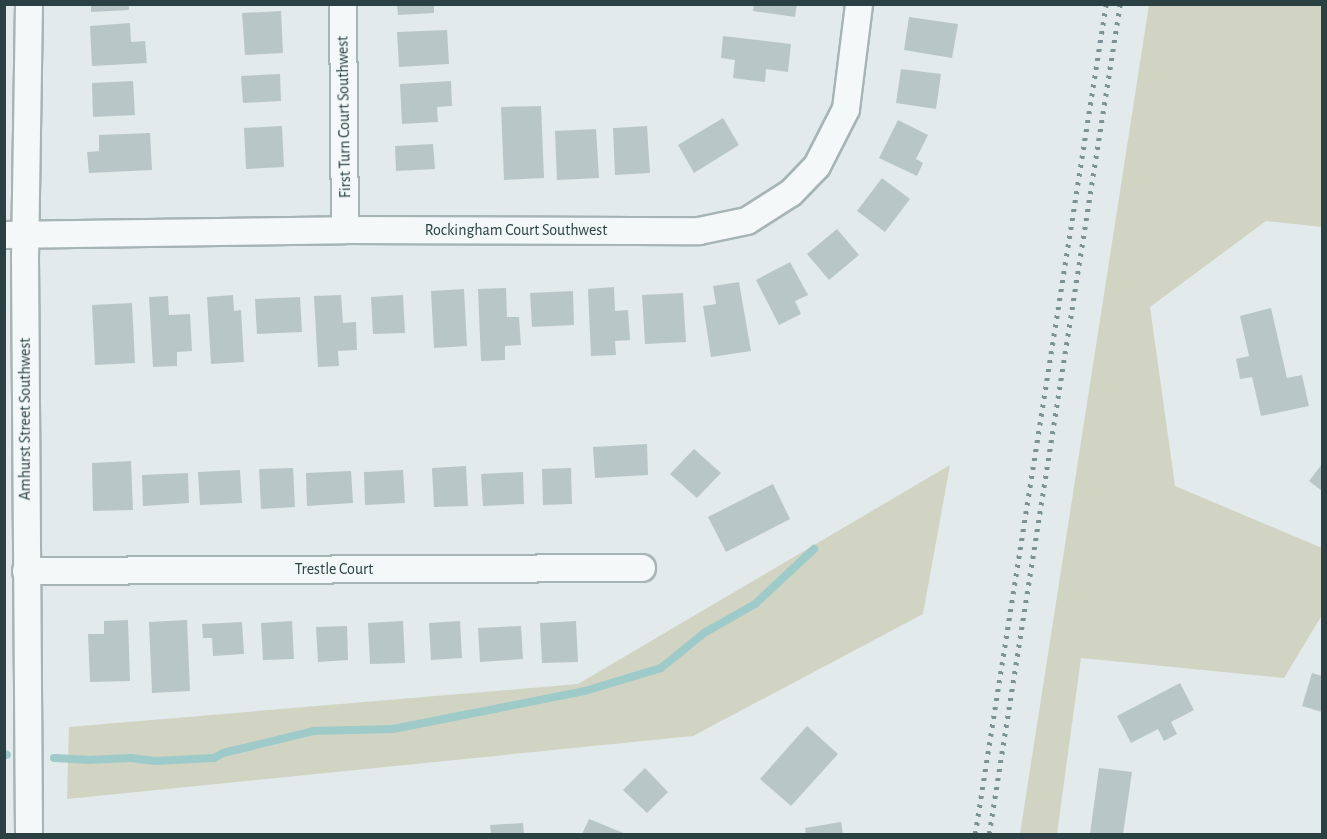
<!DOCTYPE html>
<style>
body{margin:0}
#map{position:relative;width:1327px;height:839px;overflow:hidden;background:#e2eaeb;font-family:"Alegreya Sans",sans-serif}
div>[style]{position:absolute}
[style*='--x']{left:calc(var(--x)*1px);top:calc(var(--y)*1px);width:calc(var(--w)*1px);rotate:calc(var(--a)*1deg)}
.green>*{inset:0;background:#d1d4c3}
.stream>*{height:8px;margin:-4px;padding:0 4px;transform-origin:4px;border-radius:4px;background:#9ecac9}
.building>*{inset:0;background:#b9c6c8}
.roads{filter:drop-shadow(2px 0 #a7b4b5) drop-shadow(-2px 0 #a7b4b5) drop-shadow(0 2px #a7b4b5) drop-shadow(0 -2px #a7b4b5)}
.minor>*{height:26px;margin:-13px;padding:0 13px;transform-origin:13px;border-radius:13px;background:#f5f8f9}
.rail>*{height:4.5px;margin-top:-2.25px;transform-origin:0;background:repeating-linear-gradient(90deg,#7c9294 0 3px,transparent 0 9px)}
span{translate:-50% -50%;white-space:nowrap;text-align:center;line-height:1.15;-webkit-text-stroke:4.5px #f2f8f8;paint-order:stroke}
.street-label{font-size:16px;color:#2a4043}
.frame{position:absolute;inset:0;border:6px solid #2a4043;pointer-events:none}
</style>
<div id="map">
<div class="green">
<i style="clip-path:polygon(1149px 5px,1322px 5px,1322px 227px,1266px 221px,1150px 307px,1175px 486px,1322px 548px,1322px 615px,1284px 678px,1081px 658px,1057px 834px,1020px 834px)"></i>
<i style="clip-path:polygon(950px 465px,923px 614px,693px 736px,67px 799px,69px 727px,578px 684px)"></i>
</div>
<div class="stream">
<i style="--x:4;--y:754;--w:3;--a:18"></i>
<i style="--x:54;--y:758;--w:33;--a:3"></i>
<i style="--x:87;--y:760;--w:44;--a:-2.6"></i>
<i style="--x:131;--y:758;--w:24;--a:7"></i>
<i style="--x:155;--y:761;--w:59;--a:-2.9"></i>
<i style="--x:214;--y:758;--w:10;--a:-29"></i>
<i style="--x:223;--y:753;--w:94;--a:-13.6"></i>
<i style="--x:314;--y:731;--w:79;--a:-1.5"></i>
<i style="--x:393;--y:729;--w:196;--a:-11.2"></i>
<i style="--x:585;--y:691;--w:79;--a:-16.8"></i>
<i style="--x:661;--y:668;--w:55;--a:-39.1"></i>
<i style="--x:704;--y:633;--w:59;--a:-29.6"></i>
<i style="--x:755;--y:604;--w:81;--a:-43"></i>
</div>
<div class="building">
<i style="clip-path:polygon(91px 4px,129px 4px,129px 10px,91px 12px)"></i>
<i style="clip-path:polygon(397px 4px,434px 4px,434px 13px,398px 15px)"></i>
<i style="clip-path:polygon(754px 4px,797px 4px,795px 17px,753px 11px)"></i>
<i style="clip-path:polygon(281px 11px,283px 53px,245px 55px,242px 13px)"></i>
<i style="clip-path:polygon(909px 17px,958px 24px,952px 58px,904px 50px)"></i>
<i style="clip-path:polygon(130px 23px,131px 42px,145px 41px,147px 63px,92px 66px,90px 26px)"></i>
<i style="clip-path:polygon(447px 30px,449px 64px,399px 67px,397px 32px)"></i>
<i style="clip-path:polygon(723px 36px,791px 44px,788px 72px,766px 69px,765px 82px,733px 78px,735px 60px,721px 58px)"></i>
<i style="clip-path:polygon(901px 69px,941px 74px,936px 109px,896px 103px)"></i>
<i style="clip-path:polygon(280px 74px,281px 101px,243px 103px,241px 76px)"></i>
<i style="clip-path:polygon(133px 81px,135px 115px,93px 117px,92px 83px)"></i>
<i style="clip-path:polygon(451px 81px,452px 106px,437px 107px,438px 122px,402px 124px,400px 84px)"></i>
<i style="clip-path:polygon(541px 106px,544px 178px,504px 180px,501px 107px)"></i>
<i style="clip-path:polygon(723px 118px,739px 145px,694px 173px,678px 145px)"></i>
<i style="clip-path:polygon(898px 120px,928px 135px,916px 159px,923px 163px,917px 176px,879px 158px)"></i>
<i style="clip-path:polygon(282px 126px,284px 167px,246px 169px,244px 128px)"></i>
<i style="clip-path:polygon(647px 126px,650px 173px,615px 175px,613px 128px)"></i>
<i style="clip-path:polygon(596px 129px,599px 178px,557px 180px,555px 131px)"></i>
<i style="clip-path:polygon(150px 133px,152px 170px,89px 173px,87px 152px,99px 151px,99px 135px)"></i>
<i style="clip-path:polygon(433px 144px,435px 169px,396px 171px,395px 146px)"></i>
<i style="clip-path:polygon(882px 178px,910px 199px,885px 232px,857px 211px)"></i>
<i style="clip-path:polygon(837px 229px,859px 255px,829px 280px,807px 254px)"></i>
<i style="clip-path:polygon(790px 262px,808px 295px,795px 301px,801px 314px,779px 325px,756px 280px)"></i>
<i style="clip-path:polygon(739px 282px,751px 351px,711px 357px,703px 306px,716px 304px,713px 286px)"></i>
<i style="clip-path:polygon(614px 287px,615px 311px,628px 310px,630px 340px,615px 341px,616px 355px,591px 356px,588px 289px)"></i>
<i style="clip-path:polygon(506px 288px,507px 317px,519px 317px,521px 345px,505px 346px,505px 360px,481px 361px,478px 289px)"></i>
<i style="clip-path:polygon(464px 289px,467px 346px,434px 348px,431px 291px)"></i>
<i style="clip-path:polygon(573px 291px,574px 325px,532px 327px,530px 293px)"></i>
<i style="clip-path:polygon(683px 293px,686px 342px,645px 344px,642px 295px)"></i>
<i style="clip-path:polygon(233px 295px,234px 311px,241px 310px,244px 362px,211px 364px,207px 297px)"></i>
<i style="clip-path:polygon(341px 295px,343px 323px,356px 322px,357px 350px,338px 351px,339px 366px,318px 367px,314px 296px)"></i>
<i style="clip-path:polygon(403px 295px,405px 333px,373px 334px,371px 297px)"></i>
<i style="clip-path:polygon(168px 296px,169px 315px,190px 314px,192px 351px,177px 352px,177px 366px,153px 367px,149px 297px)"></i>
<i style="clip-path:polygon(300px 297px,302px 332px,257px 334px,255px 299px)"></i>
<i style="clip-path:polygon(132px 303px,135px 363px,95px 365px,92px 305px)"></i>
<i style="clip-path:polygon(1271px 308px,1287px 378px,1302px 375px,1309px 406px,1261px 416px,1252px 377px,1240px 379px,1236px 359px,1249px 356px,1240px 316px)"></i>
<i style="clip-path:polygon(647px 444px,648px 475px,595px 478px,593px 447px)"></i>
<i style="clip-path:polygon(694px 449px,721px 473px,697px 498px,670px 474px)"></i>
<i style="clip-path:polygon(131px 461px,133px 510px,93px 511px,92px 463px)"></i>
<i style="clip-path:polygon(1322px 464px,1322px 491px,1309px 481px)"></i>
<i style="clip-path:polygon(466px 466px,468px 506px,434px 507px,432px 468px)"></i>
<i style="clip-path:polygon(293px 468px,295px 507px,261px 509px,259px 469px)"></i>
<i style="clip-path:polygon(571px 468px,572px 504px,543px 505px,542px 469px)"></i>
<i style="clip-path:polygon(240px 470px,242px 503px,200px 505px,198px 472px)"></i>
<i style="clip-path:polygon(403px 470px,405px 503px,365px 505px,364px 472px)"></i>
<i style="clip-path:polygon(351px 471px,353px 503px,307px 506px,306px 473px)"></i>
<i style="clip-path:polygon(523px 472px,524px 504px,483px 506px,481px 474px)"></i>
<i style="clip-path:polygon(188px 473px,189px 503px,143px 506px,142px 475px)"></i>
<i style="clip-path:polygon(773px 484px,790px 519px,726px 552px,708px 517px)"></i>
<i style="clip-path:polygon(128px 620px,130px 681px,90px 682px,88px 634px,104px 634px,104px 621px)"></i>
<i style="clip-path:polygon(187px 620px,190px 691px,152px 693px,149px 622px)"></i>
<i style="clip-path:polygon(292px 621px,294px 659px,263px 660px,261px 623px)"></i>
<i style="clip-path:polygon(403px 621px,405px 663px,370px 664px,368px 623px)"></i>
<i style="clip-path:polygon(460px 621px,462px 658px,431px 660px,429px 623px)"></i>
<i style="clip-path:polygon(576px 621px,578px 662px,542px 663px,540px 623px)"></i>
<i style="clip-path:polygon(242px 622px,244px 654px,213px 656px,212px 638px,203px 638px,202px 624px)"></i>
<i style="clip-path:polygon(347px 626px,348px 660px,318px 662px,316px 627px)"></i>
<i style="clip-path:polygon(521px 626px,523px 659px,480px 662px,478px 628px)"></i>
<i style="clip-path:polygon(1312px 673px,1322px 676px,1322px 712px,1302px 706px)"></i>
<i style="clip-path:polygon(1180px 683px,1194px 710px,1171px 722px,1177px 734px,1164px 741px,1158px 729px,1131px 743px,1117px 716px)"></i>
<i style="clip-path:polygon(807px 726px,838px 754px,791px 806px,760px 779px)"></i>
<i style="clip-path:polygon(645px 768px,668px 792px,647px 813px,623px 790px)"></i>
<i style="clip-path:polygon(1099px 768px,1132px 772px,1123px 834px,1090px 834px)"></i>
<i style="clip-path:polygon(589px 819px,626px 834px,582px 834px)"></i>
<i style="clip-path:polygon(841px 822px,843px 834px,806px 834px,805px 828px)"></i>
<i style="clip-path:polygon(523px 823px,524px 834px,491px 834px,490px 825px)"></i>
</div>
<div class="roads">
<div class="minor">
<i style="--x:29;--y:4;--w:254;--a:90.9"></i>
<i style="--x:25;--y:258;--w:576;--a:89.6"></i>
<i style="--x:343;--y:4;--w:226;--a:89.5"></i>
<i style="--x:4;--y:235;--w:341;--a:-0.8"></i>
<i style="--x:345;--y:230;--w:354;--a:0.2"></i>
<i style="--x:699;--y:231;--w:49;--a:-11.8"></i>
<i style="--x:747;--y:221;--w:52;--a:-32.5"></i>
<i style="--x:791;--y:193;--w:37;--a:-46"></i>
<i style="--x:817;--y:166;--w:64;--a:-63"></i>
<i style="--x:846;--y:109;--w:106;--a:-82.9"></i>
<i style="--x:26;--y:571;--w:616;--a:-0.28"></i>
</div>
</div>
<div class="rail">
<i style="--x:975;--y:834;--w:840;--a:-81.03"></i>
<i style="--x:989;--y:834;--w:840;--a:-81.03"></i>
</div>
<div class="street-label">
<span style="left:344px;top:117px;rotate:-91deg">First Turn Court Southwest</span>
<span style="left:516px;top:230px">Rockingham Court Southwest</span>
<span style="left:25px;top:419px;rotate:-90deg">Amhurst Street Southwest</span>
<span style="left:334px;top:569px">Trestle Court</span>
</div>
<div class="frame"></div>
</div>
